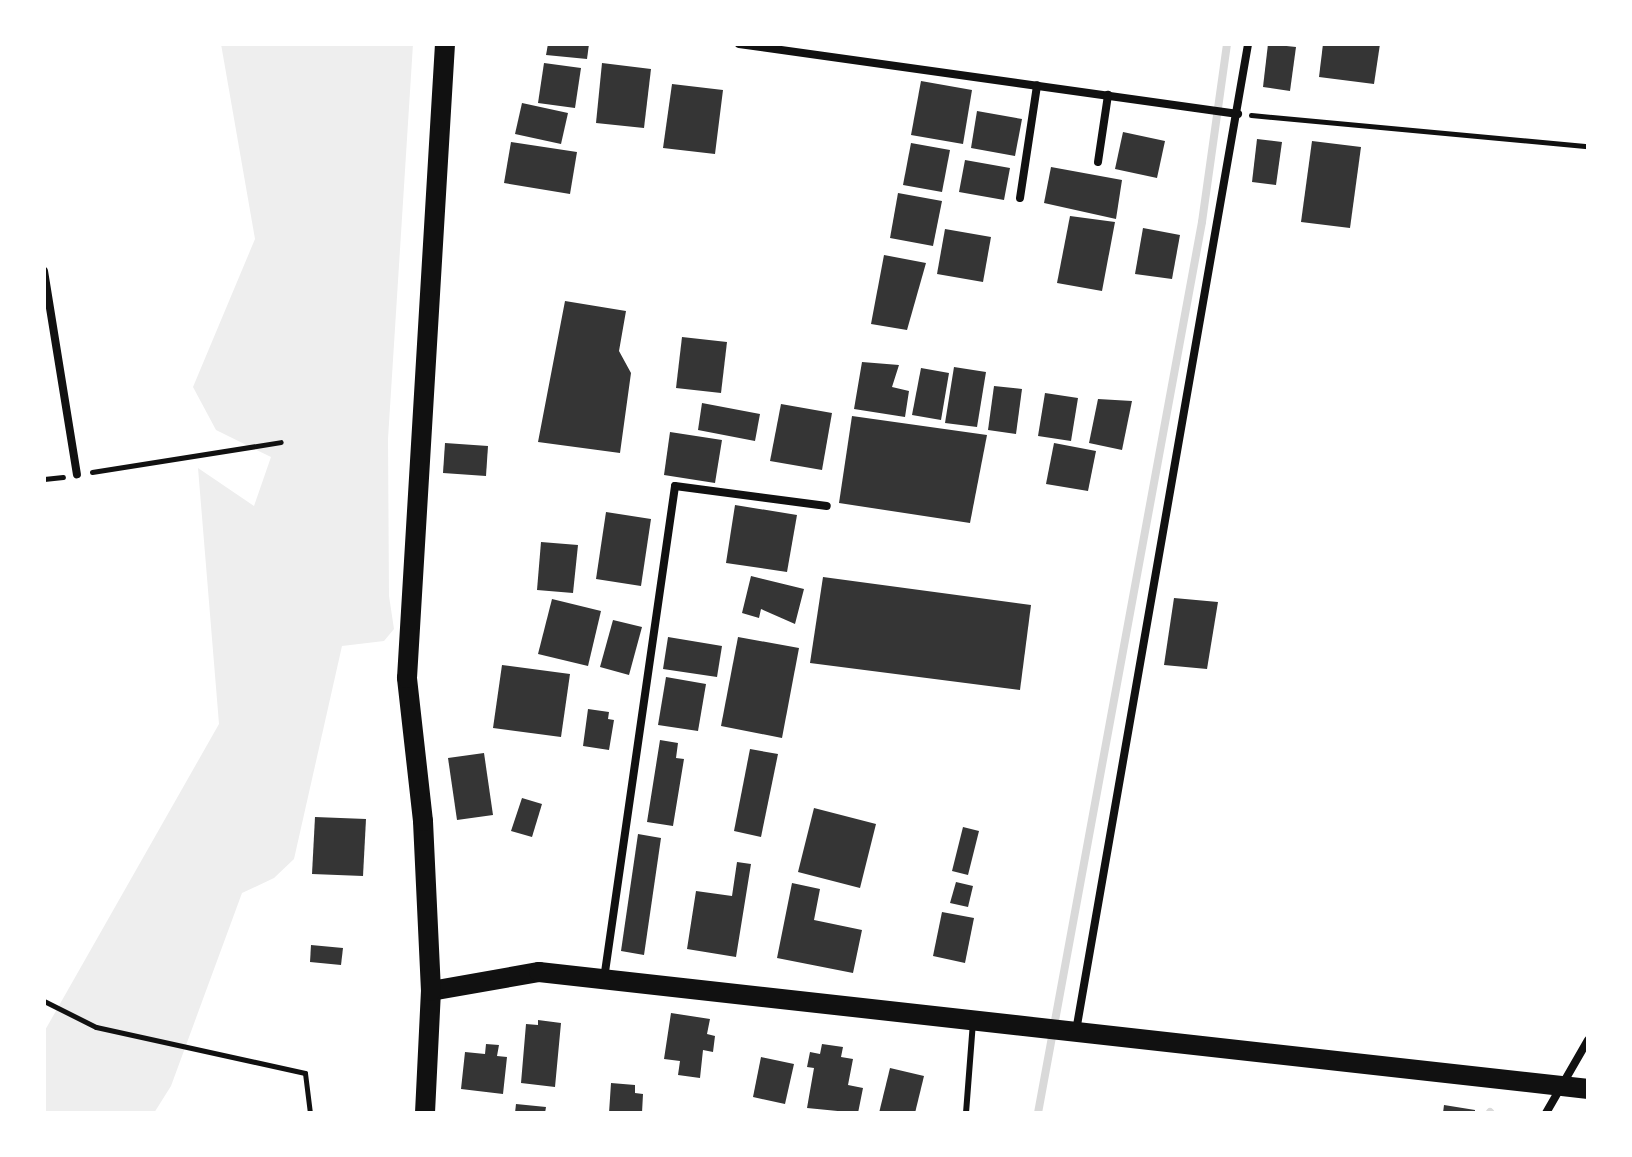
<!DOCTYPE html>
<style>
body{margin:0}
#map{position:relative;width:1632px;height:1157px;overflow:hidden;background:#fff;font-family:"Source Sans 3",sans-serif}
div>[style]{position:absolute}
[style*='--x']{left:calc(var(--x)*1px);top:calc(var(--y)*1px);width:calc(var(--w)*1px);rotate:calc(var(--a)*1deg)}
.green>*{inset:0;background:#eee}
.stream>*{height:8px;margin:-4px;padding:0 4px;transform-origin:4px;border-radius:4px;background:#d9d9d9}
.building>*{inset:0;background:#353535}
.path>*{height:5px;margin:-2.5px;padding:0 2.5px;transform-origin:2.5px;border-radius:2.5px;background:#111}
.service>*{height:6px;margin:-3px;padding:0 3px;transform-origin:3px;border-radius:3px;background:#111}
.minor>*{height:8px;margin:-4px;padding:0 4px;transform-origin:4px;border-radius:4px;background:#111}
.primary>*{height:20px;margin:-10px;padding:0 10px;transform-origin:10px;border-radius:10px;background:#111}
span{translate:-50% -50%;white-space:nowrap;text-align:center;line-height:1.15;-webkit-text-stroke:6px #fff;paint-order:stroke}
.frame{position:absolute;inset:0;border:46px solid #fff;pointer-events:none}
</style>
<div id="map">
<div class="green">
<i style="clip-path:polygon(221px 44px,413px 44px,388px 439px,389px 596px,394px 629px,384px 641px,342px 646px,294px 859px,274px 878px,242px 893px,171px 1086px,154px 1113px,44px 1113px,44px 1032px,219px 724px,198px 468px,254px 506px,271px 457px,216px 430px,193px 387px,255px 239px)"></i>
</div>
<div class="stream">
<i style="--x:1490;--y:1112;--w:1;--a:45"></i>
<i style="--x:1038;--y:1113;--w:906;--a:-79.57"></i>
<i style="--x:1202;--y:222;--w:180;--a:-82"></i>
</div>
<div class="building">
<i style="clip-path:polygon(548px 44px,589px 44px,587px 59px,546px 55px)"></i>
<i style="clip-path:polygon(1268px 44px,1296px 47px,1290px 91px,1263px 87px)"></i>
<i style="clip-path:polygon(1323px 44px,1380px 44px,1374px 84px,1319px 77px)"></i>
<i style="clip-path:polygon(544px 63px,581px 68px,575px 108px,538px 103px)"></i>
<i style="clip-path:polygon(602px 63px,651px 69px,644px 128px,596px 123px)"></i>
<i style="clip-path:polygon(921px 81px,972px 90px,963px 144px,911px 135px)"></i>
<i style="clip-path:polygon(672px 84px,723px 90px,715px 154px,663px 148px)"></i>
<i style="clip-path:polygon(522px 103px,568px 113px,561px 144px,515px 134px)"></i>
<i style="clip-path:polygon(977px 111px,1022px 119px,1015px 156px,971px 148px)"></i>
<i style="clip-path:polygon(1123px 132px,1165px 141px,1157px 178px,1115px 169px)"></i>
<i style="clip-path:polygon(1257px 139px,1282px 142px,1276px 185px,1252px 182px)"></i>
<i style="clip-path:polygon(1312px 141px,1361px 147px,1350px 228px,1301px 222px)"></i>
<i style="clip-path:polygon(511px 142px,577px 152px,570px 194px,504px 183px)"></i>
<i style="clip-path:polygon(911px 143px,950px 150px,942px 192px,903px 185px)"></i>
<i style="clip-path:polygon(965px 160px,1010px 168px,1004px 200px,959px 192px)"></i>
<i style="clip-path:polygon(1051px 167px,1122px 180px,1116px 219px,1044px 203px)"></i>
<i style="clip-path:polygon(898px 193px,942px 201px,933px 246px,890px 238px)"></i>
<i style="clip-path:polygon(1070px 216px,1115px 222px,1102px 291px,1057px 283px)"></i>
<i style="clip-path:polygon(1143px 228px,1180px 235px,1172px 279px,1135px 274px)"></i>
<i style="clip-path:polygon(945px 229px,991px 237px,983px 282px,937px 274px)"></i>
<i style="clip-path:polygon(884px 255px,926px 263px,907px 330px,871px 324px)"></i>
<i style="clip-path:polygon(565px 301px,626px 311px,619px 351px,631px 373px,620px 453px,538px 442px)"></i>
<i style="clip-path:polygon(682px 337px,727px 342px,721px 393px,676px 388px)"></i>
<i style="clip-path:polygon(862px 362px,899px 365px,892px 387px,909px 391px,905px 417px,854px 409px)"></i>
<i style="clip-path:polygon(954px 367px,986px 372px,977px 427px,945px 423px)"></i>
<i style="clip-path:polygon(921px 368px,949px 373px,941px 420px,912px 415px)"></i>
<i style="clip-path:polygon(994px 386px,1022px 389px,1016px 434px,988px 430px)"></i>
<i style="clip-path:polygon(1045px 393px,1078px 398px,1071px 441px,1038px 436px)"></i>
<i style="clip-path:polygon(1098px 399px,1132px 401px,1122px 450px,1089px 443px)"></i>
<i style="clip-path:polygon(702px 403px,760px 414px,755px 441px,698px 430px)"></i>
<i style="clip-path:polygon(781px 404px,832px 413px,822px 470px,770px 461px)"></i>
<i style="clip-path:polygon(852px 416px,987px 435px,970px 523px,839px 503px)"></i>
<i style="clip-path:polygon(670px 432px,722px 440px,715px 483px,664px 475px)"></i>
<i style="clip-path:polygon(445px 443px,488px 446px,486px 476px,443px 473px)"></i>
<i style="clip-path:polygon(1054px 443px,1096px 451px,1088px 491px,1046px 484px)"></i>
<i style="clip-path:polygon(735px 505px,797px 515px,787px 572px,726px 563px)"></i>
<i style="clip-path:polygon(606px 512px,651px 519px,641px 586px,596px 579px)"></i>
<i style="clip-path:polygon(541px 542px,578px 545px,573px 593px,537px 590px)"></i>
<i style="clip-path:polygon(751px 576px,804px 589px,795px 624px,761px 609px,759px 618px,742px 613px)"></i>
<i style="clip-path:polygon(823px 577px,1031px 605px,1020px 690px,810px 663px)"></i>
<i style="clip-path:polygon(1174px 598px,1218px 602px,1207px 669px,1164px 665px)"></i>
<i style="clip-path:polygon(552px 599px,601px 611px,588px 666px,538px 654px)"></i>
<i style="clip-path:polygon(613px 620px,642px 627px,629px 675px,600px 667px)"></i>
<i style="clip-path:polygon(668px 637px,722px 646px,717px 677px,663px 669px)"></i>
<i style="clip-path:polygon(738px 637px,799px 648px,782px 738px,721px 726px)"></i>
<i style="clip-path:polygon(502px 665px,570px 674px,561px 737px,493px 728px)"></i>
<i style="clip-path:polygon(666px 677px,706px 684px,698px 731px,658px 725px)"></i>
<i style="clip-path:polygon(588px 709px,609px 712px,608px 719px,614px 720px,609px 750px,583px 746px)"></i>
<i style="clip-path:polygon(660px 740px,678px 743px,676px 758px,684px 759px,673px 826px,647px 822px)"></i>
<i style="clip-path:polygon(750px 749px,778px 754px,761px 837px,734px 831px)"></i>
<i style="clip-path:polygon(484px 753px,493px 815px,457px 820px,448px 758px)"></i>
<i style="clip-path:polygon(522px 798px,542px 804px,532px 837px,511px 831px)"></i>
<i style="clip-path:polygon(814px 808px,876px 824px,860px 888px,798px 872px)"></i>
<i style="clip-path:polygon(315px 817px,366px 819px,363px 876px,312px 874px)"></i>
<i style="clip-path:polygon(963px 827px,979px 831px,968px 875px,952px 871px)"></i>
<i style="clip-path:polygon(638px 834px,661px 838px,644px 955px,621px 951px)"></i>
<i style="clip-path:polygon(737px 862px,751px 864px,736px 957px,687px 949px,696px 891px,732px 896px)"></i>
<i style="clip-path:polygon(956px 882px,973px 886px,968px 907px,950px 903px)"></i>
<i style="clip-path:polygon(792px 883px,820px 889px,814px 920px,862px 930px,853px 973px,777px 958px)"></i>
<i style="clip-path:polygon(942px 912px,974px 918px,965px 963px,933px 956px)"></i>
<i style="clip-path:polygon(311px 945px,343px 948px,341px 965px,310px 962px)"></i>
<i style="clip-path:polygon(671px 1013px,710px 1019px,707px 1034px,715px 1036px,713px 1052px,703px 1050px,700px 1078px,678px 1075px,680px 1061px,664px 1059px)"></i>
<i style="clip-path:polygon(538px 1020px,561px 1023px,555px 1087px,521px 1083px,526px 1024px,538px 1025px)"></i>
<i style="clip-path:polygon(486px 1044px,499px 1045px,497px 1056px,507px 1057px,503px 1094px,461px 1089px,465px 1052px,485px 1054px)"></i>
<i style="clip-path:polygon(822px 1044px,843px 1047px,841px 1057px,853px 1059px,848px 1085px,863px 1088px,858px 1113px,807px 1108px,814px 1068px,807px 1067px,810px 1052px,820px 1054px)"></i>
<i style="clip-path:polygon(761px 1057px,794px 1064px,785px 1104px,753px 1097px)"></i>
<i style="clip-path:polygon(890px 1068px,924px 1076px,915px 1113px,879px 1113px)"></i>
<i style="clip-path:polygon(611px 1083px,635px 1085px,635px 1093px,643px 1094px,642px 1113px,609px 1113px)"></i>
<i style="clip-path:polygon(516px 1104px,546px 1107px,545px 1113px,515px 1113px)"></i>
<i style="clip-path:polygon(1444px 1105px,1475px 1110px,1475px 1113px,1443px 1113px)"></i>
</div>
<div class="path">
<i style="--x:1251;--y:115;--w:338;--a:5.3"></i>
<i style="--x:92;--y:472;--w:191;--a:-9"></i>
<i style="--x:44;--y:479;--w:19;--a:-6"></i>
<i style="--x:44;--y:1001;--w:58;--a:26.6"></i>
<i style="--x:96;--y:1027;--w:214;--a:12.4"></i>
<i style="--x:305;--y:1073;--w:40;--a:82.9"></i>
</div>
<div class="service">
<i style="--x:966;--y:1113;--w:90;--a:-85.6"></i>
</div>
<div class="minor">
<i style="--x:739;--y:44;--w:504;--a:7.99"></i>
<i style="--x:1098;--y:162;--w:68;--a:-81.5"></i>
<i style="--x:1020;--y:198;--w:114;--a:-81.4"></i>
<i style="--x:44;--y:271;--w:206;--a:80.8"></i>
<i style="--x:604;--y:979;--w:498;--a:-81.8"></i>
<i style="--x:675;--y:486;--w:153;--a:7.5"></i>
<i style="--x:1076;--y:1031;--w:1002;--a:-80.11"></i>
<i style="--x:1546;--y:1113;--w:84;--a:-60.1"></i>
</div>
<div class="primary">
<i style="--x:431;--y:991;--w:110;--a:-10"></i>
<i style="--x:539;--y:972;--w:1056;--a:6.36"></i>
<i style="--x:425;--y:1113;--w:122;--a:-87.2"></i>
<i style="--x:431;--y:991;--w:170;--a:-92.7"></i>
<i style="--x:423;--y:821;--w:144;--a:-96.4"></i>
<i style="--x:407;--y:678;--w:635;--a:-86.57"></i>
</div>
<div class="frame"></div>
</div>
